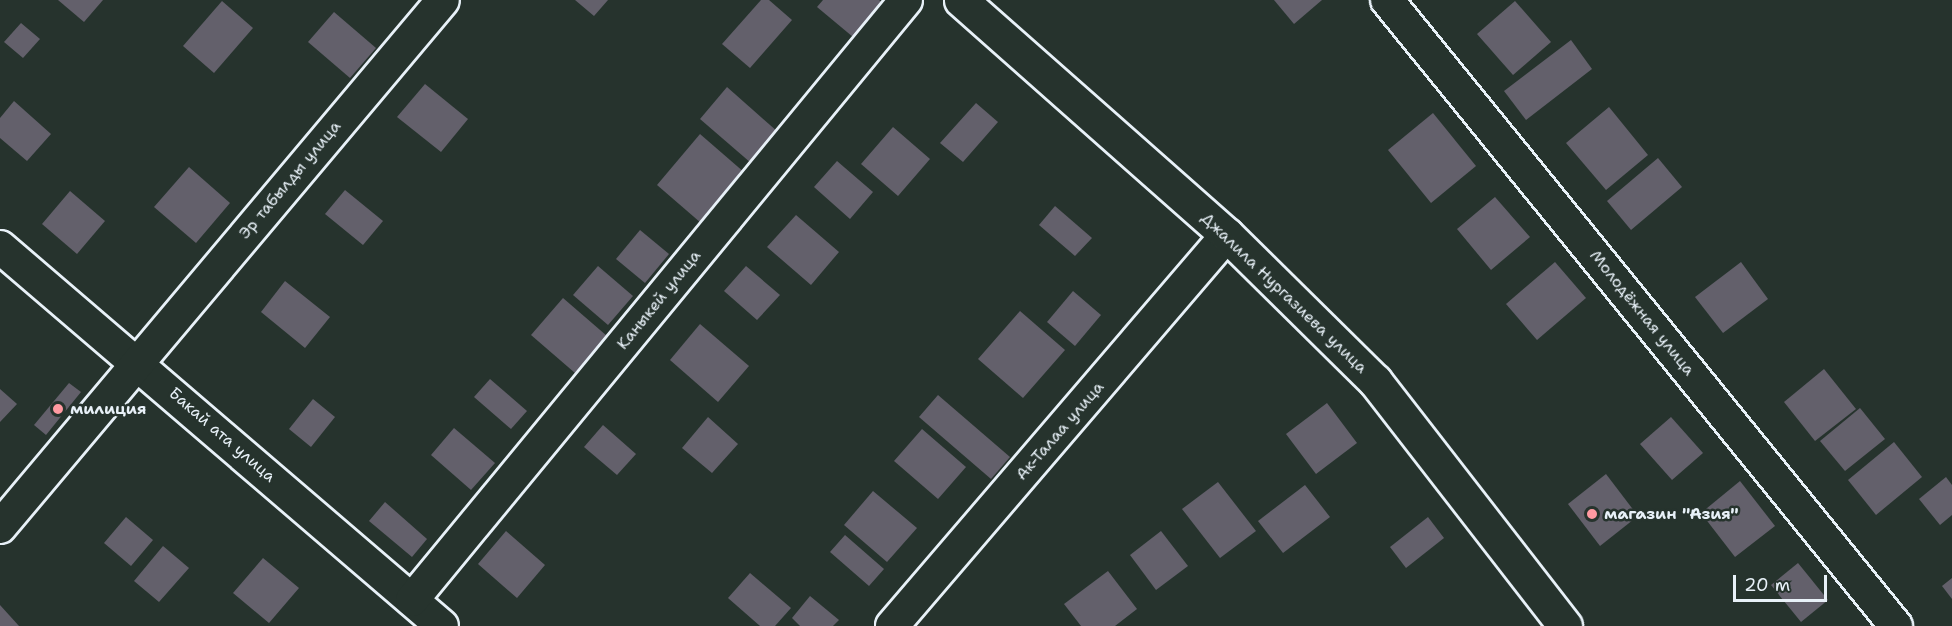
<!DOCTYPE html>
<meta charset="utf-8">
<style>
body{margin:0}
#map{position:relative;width:1952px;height:626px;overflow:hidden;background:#26332d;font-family:"Shantell Sans",sans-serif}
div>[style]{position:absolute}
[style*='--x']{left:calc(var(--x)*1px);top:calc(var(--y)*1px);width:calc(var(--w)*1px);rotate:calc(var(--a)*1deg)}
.building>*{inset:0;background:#63606b}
.roads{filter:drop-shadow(2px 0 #e8f1f8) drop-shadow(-2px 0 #e8f1f8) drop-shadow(0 2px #e8f1f8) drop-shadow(0 -2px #e8f1f8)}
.minor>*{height:32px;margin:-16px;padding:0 16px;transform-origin:16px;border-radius:16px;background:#26332d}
.tertiary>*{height:33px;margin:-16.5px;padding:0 16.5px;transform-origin:16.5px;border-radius:16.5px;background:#26332d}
.dots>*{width:16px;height:16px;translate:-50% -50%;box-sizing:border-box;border:3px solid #26332d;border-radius:50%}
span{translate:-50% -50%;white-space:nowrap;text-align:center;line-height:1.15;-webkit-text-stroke:5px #26332d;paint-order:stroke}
.street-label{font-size:16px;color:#e8f1f8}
.poi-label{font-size:16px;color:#e8f1f8;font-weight:700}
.left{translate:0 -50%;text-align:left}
.scale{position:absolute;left:1733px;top:575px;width:94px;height:27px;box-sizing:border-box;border:3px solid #e8f1f8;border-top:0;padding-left:8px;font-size:18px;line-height:21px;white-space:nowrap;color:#e8f1f8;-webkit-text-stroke:4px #26332d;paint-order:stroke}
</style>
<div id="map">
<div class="building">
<i style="clip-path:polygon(58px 0,103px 0,84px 22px)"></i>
<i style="clip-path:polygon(575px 0,608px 0,594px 16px)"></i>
<i style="clip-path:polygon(761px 0,769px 0,792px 20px,750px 68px,722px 44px)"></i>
<i style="clip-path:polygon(823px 0,879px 0,883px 3px,853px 37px,817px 7px)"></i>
<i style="clip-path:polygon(1274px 0,1322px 0,1294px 24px)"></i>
<i style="clip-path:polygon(222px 1px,253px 28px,214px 73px,183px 46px)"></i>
<i style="clip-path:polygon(1515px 1px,1551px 42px,1513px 75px,1477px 34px)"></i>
<i style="clip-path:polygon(334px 12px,376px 48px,350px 78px,308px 42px)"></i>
<i style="clip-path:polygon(21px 23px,40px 39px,23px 58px,4px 42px)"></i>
<i style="clip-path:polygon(1571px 40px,1592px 69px,1526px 120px,1504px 91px)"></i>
<i style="clip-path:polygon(425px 84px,468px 119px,441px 152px,397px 117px)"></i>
<i style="clip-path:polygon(727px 87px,778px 132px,751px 163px,700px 119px)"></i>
<i style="clip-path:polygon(14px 101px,51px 134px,27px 161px,0 138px,0 118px)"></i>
<i style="clip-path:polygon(976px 103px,998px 122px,963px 162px,940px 143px)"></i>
<i style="clip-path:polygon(1609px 107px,1648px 155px,1606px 190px,1566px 143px)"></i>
<i style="clip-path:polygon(1433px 113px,1476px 166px,1431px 203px,1388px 150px)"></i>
<i style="clip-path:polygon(893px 127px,930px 159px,898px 196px,861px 164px)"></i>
<i style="clip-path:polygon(700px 134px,745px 173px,701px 223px,657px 185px)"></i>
<i style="clip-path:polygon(1658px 158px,1682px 187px,1631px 230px,1607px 201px)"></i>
<i style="clip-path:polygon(837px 161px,873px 192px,850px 219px,814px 187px)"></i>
<i style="clip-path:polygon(189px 167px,230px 203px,196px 243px,154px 207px)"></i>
<i style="clip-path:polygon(345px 190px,383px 221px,363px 245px,325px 214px)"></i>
<i style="clip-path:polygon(70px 191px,105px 221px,77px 254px,42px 224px)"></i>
<i style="clip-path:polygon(1495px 197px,1530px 237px,1491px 270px,1457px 229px)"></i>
<i style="clip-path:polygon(1055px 206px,1092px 238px,1075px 256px,1039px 225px)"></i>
<i style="clip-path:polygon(796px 215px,839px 252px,811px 285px,767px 247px)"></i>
<i style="clip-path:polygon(640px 230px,669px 254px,645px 283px,616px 259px)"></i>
<i style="clip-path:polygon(1555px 262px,1586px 298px,1537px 340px,1506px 304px)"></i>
<i style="clip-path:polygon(1741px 262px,1768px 299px,1723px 333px,1695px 297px)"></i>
<i style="clip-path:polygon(598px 266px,633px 296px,608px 325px,573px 295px)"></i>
<i style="clip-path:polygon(746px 266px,780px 295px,757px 320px,724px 291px)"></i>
<i style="clip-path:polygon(285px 281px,330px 317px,305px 348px,261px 312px)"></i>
<i style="clip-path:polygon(1073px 291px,1101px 315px,1075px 346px,1047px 322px)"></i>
<i style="clip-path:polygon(563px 298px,607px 336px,575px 373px,531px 335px)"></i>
<i style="clip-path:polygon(1020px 311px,1065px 350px,1023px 398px,978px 359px)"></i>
<i style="clip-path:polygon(700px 324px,749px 366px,718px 402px,670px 360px)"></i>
<i style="clip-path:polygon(1824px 369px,1856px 409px,1815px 441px,1784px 402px)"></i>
<i style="clip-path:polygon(490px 379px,527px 411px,511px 429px,474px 397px)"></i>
<i style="clip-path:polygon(69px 383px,81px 392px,46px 435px,34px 425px)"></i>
<i style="clip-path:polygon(0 389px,17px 404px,0 422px)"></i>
<i style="clip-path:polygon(938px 395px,1010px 457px,991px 479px,919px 417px)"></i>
<i style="clip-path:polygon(313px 399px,335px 417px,311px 447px,289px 429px)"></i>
<i style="clip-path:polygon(1327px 403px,1357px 443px,1316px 474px,1286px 434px)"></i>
<i style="clip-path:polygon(1860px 408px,1885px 439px,1845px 471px,1820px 441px)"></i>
<i style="clip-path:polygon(708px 417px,738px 444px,712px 473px,682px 448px)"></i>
<i style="clip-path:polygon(1671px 417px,1703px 453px,1672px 480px,1640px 444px)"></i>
<i style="clip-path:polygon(603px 425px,636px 454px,617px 475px,584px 447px)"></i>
<i style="clip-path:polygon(454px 428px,495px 463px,471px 490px,431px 455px)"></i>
<i style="clip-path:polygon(922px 429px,966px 467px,938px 499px,894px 461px)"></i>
<i style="clip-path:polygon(1894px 442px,1922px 477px,1876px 515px,1848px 480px)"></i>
<i style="clip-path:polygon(1606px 474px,1638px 516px,1600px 546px,1568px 504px)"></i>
<i style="clip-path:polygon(1946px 477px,1952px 485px,1952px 515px,1940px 525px,1919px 499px)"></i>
<i style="clip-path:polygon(1740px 481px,1775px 526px,1735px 557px,1701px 513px)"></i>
<i style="clip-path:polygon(1218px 482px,1256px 531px,1220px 558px,1182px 509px)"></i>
<i style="clip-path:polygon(1305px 485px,1330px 517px,1283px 553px,1258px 521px)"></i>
<i style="clip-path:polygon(873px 491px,917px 528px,887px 562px,844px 525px)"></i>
<i style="clip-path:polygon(385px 502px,427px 539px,412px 557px,369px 521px)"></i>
<i style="clip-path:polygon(126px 517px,153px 540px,131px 566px,104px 543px)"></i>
<i style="clip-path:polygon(1428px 517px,1444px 538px,1406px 568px,1390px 547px)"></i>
<i style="clip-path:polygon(506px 531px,545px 565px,517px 598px,478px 564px)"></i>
<i style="clip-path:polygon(1161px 531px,1188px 566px,1156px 590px,1130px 555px)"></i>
<i style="clip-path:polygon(845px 535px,884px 569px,869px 586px,830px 552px)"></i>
<i style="clip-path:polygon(163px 546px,189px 568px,159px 602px,134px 581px)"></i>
<i style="clip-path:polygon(263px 558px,299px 588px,269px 623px,233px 593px)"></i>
<i style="clip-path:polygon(1798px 563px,1828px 600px,1801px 622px,1771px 585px)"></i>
<i style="clip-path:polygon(1108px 571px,1137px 609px,1115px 626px,1081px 626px,1064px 604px)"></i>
<i style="clip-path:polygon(750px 573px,791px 608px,775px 626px,760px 626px,728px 598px)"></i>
<i style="clip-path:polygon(1952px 578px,1952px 599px,1942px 586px)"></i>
<i style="clip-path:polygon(810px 596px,839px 620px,833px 626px,800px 626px,792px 618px)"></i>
<i style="clip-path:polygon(0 605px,19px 626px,0 626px)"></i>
</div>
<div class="roads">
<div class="minor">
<i style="--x:1387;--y:0;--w:807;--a:50.89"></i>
<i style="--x:0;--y:247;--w:582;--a:40.61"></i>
<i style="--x:0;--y:527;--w:688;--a:-49.95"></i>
<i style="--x:412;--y:600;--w:777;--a:-50.53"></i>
<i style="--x:892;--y:626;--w:515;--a:-49.41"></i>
</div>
<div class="tertiary">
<i style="--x:961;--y:0;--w:355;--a:41.5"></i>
<i style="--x:1227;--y:235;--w:208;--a:44.6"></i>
<i style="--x:1375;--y:381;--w:310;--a:52.2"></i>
</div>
</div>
<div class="dots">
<i style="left:58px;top:409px;background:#ff9aa2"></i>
<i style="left:1592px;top:514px;background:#ff9aa2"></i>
</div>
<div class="street-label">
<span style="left:290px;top:180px;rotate:-50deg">Эр табылды улица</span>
<span style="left:1284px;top:293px;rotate:44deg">Джалила Нургазиева улица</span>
<span style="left:659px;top:300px;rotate:-51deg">Каныкей улица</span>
<span style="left:1642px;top:313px;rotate:51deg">Молодёжная улица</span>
<span style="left:1060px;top:431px;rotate:-49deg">Ак-Талаа улица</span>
<span style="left:222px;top:435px;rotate:41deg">Бакай ата улица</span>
</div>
<div class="poi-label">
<span class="left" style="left:70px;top:409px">милиция</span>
<span class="left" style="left:1604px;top:514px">магазин "Азия"</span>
</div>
<div class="scale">20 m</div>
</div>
